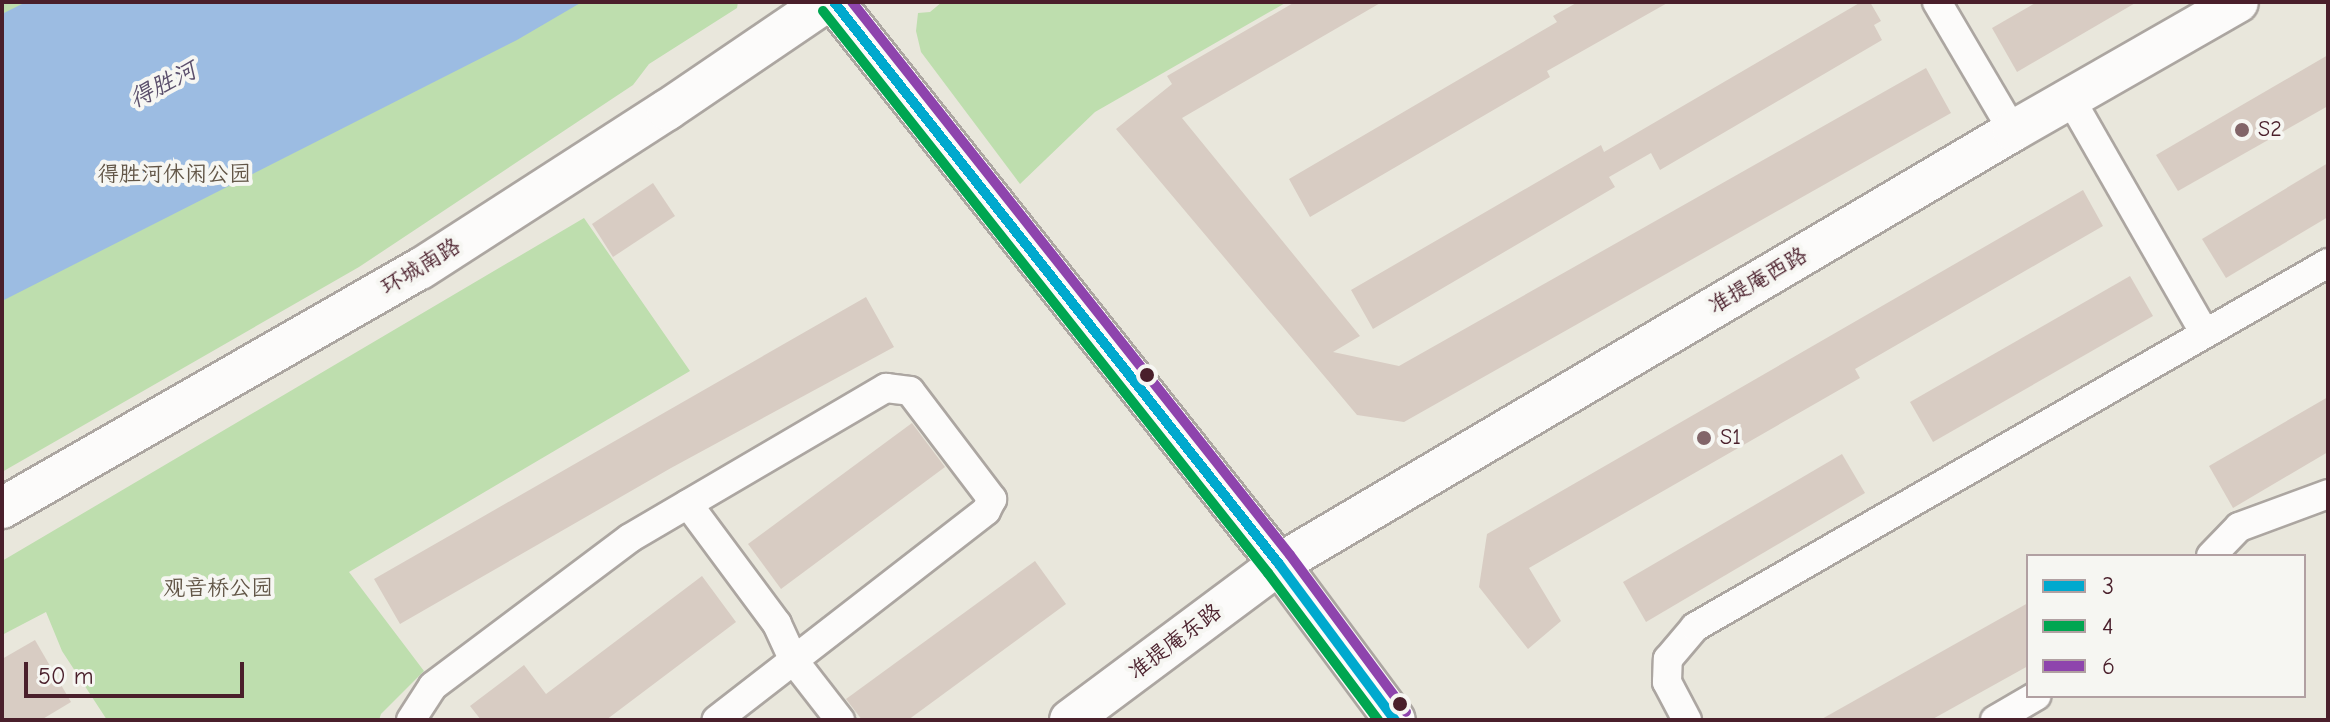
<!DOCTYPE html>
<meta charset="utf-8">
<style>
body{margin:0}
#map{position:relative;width:2330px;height:722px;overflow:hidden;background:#e9e7dc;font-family:"Comic Neue","LXGW WenKai TC",sans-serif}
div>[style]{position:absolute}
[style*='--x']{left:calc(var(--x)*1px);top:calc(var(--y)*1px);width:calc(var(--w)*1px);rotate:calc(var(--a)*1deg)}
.green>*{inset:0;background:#bedeae}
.water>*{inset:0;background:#9cbce2}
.building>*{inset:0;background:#d8ccc3}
.roads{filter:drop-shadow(2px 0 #aca6a1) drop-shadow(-2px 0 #aca6a1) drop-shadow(0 2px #aca6a1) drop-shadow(0 -2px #aca6a1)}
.street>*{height:28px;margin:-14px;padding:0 14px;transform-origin:14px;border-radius:14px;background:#fcfbfa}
.secondary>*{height:40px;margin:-20px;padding:0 20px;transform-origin:20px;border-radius:20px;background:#fcfbfa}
.bus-1>*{height:10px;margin:-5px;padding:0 5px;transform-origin:5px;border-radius:5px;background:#00a9ce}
.bus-2>*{height:10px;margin:-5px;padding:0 5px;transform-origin:5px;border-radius:5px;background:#00a651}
.bus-3>*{height:10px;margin:-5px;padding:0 5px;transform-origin:5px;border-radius:5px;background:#8e44ad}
.dots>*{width:22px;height:22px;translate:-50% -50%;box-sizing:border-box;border:4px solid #f6f6f2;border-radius:50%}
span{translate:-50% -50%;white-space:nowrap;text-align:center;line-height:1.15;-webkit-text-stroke:8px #f6f6f2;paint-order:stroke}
.poi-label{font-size:22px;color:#4a1f2b}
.left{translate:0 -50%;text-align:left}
.park-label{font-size:22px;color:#625647}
.street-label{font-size:22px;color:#4a1f2b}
.water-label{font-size:24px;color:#5b4f6c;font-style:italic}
.frame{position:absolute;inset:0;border:4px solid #4a1f2b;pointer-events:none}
.legend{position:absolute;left:2026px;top:554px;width:280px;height:144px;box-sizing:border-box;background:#f6f6f2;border:2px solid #b1a0a2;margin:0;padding:10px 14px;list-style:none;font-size:24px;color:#4a1f2b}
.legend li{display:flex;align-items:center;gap:16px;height:40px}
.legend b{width:40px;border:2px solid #b1a0a2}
.scale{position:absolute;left:24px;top:662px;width:220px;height:36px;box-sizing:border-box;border:4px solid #4a1f2b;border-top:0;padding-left:10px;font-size:24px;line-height:28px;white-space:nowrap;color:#4a1f2b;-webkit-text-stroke:6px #f6f6f2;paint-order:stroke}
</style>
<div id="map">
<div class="green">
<i style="clip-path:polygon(2px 2px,738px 2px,737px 8px,649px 64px,633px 85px,359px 267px,2px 472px)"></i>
<i style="clip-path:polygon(942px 2px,1287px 2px,1095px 112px,1020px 184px,921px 52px,916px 31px,918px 13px,930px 12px)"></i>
<i style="clip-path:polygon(584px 218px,690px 371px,349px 572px,424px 671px,381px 714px,379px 720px,107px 720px,62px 651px,46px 612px,2px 635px,2px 561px)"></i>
</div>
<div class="water">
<i style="clip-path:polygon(26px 2px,582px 2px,517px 40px,2px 301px,2px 14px)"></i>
</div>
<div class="building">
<i style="clip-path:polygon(1295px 2px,1382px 2px,1182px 118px,1360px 336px,1333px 352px,1399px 366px,1926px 68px,1951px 113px,1404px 422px,1357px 415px,1116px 129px,1172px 84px,1167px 76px)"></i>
<i style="clip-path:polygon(1578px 2px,1669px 2px,1547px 71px,1550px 77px,1310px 217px,1289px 179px,1557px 22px,1553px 16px)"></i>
<i style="clip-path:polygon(1861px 2px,1870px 2px,1881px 21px,1874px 25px,1882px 40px,1660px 170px,1651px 153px,1609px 177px,1615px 187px,1373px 329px,1351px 290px,1601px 145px,1604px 152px)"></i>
<i style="clip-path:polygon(2037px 2px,2137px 2px,2017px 72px,1992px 28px)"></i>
<i style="clip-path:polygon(2328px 55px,2328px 106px,2178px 191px,2156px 155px)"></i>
<i style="clip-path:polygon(2328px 163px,2328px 217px,2226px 278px,2202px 239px)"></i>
<i style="clip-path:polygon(653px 183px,675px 216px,613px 257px,592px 224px)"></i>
<i style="clip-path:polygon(2083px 190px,2103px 226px,1855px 369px,1860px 378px,1529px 568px,1561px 621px,1528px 649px,1479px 587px,1487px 534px)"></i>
<i style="clip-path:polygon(2130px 276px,2153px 316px,1933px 442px,1910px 402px)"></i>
<i style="clip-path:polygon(866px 297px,894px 347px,671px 468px,400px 624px,374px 579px)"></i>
<i style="clip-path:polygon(2328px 397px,2328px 452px,2233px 508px,2209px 466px)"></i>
<i style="clip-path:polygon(912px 423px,945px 467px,781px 589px,748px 544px)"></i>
<i style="clip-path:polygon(1842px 454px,1865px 493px,1646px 622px,1623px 582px)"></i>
<i style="clip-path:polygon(1035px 561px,1066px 604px,908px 720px,862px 720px,846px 699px)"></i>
<i style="clip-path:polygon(702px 576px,736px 622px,606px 720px,481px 720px,470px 706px,524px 665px,546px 694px)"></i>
<i style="clip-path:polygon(2028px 603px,2028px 666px,1931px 720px,1820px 720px)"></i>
<i style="clip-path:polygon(35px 640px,71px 702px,41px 720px,2px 720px,2px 659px)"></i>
</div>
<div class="roads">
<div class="street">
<i style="--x:1937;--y:2;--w:150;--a:59.5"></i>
<i style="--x:2070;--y:98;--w:270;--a:60.2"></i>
<i style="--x:688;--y:504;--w:149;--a:53.4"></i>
<i style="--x:777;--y:624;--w:41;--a:65.3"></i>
<i style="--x:794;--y:661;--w:75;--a:52.1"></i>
<i style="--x:2211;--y:556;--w:40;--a:-46"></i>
<i style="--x:2239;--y:527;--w:95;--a:-20.3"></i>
<i style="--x:411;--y:720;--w:40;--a:-57.1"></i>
<i style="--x:433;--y:686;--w:246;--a:-36.9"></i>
<i style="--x:630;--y:538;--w:297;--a:-30.4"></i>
<i style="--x:886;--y:388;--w:24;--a:7"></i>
<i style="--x:910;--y:391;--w:136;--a:52.8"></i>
<i style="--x:992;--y:499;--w:13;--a:117"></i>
<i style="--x:986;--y:511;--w:341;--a:142.2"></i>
<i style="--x:1687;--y:720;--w:43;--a:-117.8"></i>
<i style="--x:1667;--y:682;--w:23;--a:-88"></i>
<i style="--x:1668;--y:659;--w:42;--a:-49.8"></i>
<i style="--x:1695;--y:627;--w:730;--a:-29.9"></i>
<i style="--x:1995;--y:720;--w:48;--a:-30.3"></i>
</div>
<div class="secondary">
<i style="--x:834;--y:2;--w:717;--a:51.63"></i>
<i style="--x:1279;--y:564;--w:194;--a:53.4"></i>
<i style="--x:2;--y:508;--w:482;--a:-29.8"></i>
<i style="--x:420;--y:269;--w:294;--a:-32.8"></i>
<i style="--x:667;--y:110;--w:192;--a:-34.2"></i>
<i style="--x:1070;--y:720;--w:261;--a:-36.7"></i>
<i style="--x:1279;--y:564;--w:852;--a:-30.54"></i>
<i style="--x:2013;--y:131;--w:259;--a:-29.8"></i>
</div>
</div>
<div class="bus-1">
<i style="--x:834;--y:2;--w:717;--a:51.63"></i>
<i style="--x:1279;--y:564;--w:194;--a:53.4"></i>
</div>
<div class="bus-2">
<i style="--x:823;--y:11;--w:717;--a:51.63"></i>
<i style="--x:1268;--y:573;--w:184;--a:53.2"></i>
</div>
<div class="bus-3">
<i style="--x:852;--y:2;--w:705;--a:51.62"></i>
<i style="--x:1290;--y:555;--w:195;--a:53.5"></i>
</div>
<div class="dots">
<i style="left:2242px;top:130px;background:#826569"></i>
<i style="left:1147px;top:375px;background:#4a1f2b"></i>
<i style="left:1704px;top:438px;background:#826569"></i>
<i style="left:1400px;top:704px;background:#4a1f2b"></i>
</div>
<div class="poi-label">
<span class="left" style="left:2258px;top:130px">S2</span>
<span class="left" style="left:1720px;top:438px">S1</span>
</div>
<div class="park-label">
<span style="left:174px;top:175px">得胜河休闲公园</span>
<span style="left:218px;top:589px">观音桥公园</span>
</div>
<div class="street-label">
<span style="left:421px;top:267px;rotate:-31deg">环城南路</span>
<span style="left:1758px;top:281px;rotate:-30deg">准提庵西路</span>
<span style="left:1175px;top:642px;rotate:-37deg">准提庵东路</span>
</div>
<div class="water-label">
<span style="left:163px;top:85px;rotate:-27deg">得胜河</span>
</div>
<div class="frame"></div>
<ul class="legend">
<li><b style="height:10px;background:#00a9ce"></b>3</li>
<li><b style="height:10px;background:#00a651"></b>4</li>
<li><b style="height:10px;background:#8e44ad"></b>6</li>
</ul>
<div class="scale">50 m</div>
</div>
